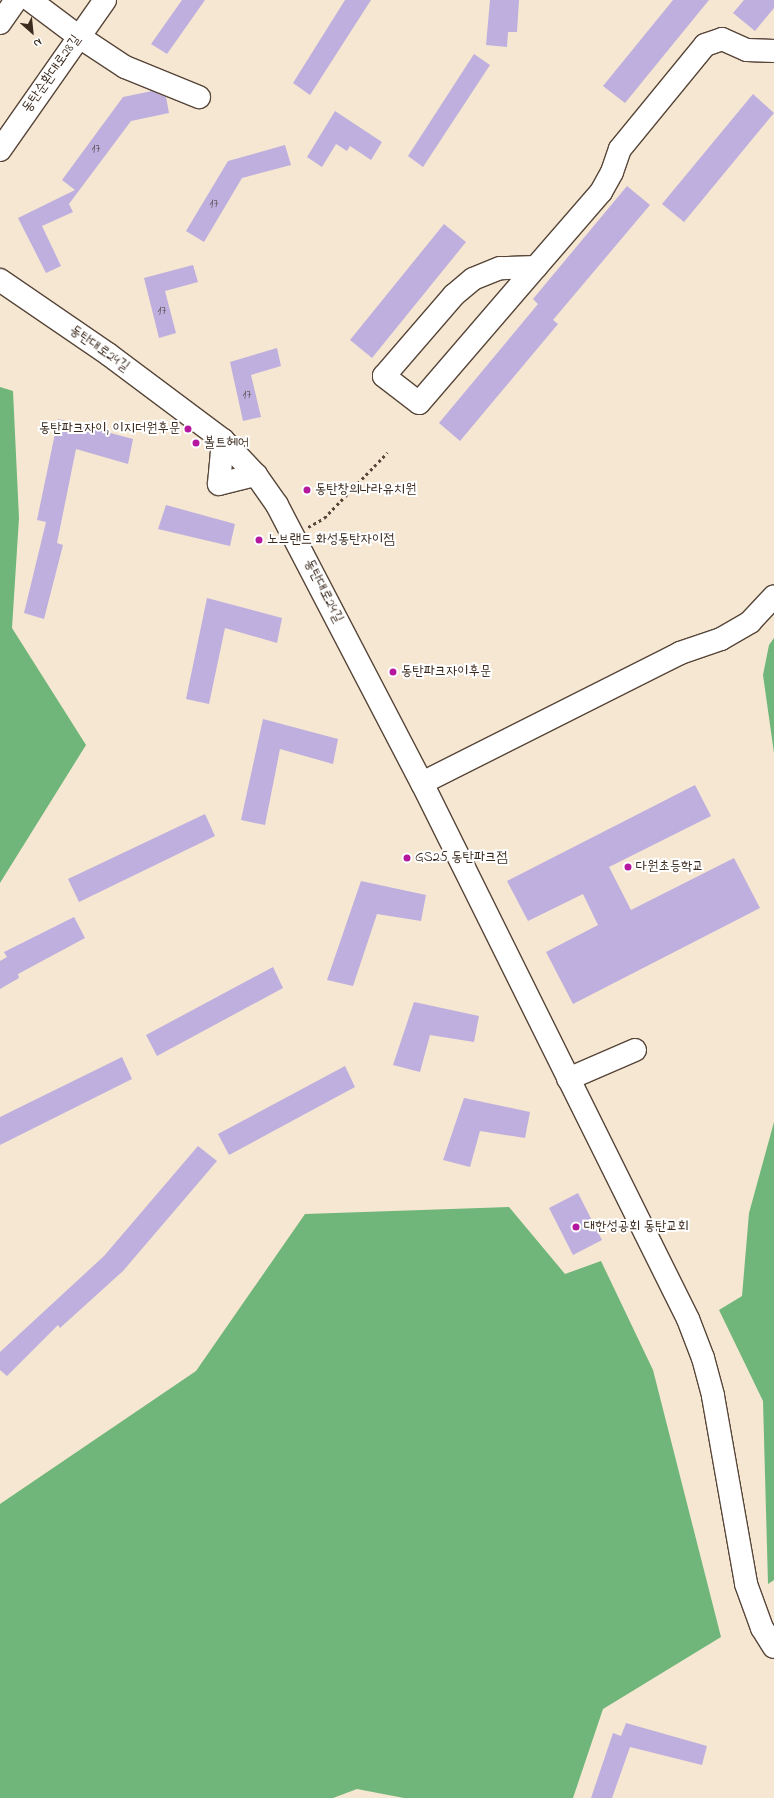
<!DOCTYPE html>
<meta charset="utf-8">
<style>
body{margin:0}
#map{position:relative;width:774px;height:1798px;overflow:hidden;background:#f6e7d2;font-family:"Indie Flower","Poor Story",sans-serif}
div>[style]{position:absolute}
[style*='--x']{left:calc(var(--x)*1px);top:calc(var(--y)*1px);width:calc(var(--w)*1px);rotate:calc(var(--a)*1deg)}
.forest>*{inset:0;background:#70b67a}
.building>*{inset:0;background:#beafde}
.path>*{height:2.5px;margin-top:-1.25px;transform-origin:0;background:repeating-linear-gradient(90deg,#574639 0 3px,transparent 0 6px)}
.roads{filter:drop-shadow(1px 0 #574639) drop-shadow(-1px 0 #574639) drop-shadow(0 1px #574639) drop-shadow(0 -1px #574639)}
.minor>*{height:22px;margin:-11px;padding:0 11px;transform-origin:11px;border-radius:11px;background:#fff}
.dots>*{width:11px;height:11px;translate:-50% -50%;box-sizing:border-box;border:2px solid #fff;border-radius:50%}
span{translate:-50% -50%;white-space:nowrap;text-align:center;line-height:1.15;-webkit-text-stroke:4px #fff;paint-order:stroke}
.number-label{font-size:12px;color:#5c4b4e}
.number-label span{-webkit-text-stroke-width:0}
.street-label{font-size:14px;color:#3b2a1e}
.poi-label{font-size:14px;color:#3b2a1e}
.right{translate:-100% -50%;text-align:right}
.left{translate:0 -50%;text-align:left}
.north{position:absolute;left:12px;top:12px;width:40px;height:40px;-webkit-text-stroke:3px #fff;paint-order:stroke;rotate:153deg;font-size:11px;font-weight:700;line-height:16px;text-align:center;color:#3b2a1e}
.north::after{content:'';display:block;margin:auto;width:14px;height:18px;background:#3b2a1e;clip-path:polygon(50% 0,100% 100%,50% 72%,0 100%)}
</style>
<div id="map">
<div class="forest">
<i style="clip-path:polygon(0 387px,13px 391px,19px 518px,12px 628px,86px 745px,0 883px)"></i>
<i style="clip-path:polygon(774px 638px,774px 753px,763px 675px,769px 645px)"></i>
<i style="clip-path:polygon(774px 1122px,774px 1580px,768px 1584px,763px 1401px,719px 1310px,742px 1296px,749px 1213px)"></i>
<i style="clip-path:polygon(509px 1207px,565px 1274px,601px 1261px,653px 1370px,721px 1637px,603px 1709px,573px 1798px,404px 1798px,357px 1789px,333px 1798px,0 1798px,0 1504px,196px 1371px,305px 1214px)"></i>
</div>
<div class="building">
<i style="clip-path:polygon(182px 0,205px 0,167px 54px,151px 44px)"></i>
<i style="clip-path:polygon(345px 0,371px 0,310px 95px,293px 83px)"></i>
<i style="clip-path:polygon(490px 0,519px 0,517px 32px,508px 32px,507px 47px,486px 45px)"></i>
<i style="clip-path:polygon(673px 0,709px 0,625px 103px,603px 86px)"></i>
<i style="clip-path:polygon(744px 0,774px 0,774px 8px,755px 31px,733px 13px)"></i>
<i style="clip-path:polygon(474px 54px,490px 65px,423px 167px,408px 156px)"></i>
<i style="clip-path:polygon(152px 91px,166px 97px,169px 113px,131px 121px,69px 204px,73px 212px,42px 226px,61px 266px,46px 273px,18px 218px,75px 190px,62px 180px,123px 97px)"></i>
<i style="clip-path:polygon(753px 94px,774px 113px,684px 222px,662px 204px)"></i>
<i style="clip-path:polygon(335px 111px,382px 142px,371px 160px,350px 146px,347px 151px,336px 144px,322px 167px,307px 157px)"></i>
<i style="clip-path:polygon(285px 145px,291px 165px,242px 178px,204px 242px,186px 231px,228px 161px)"></i>
<i style="clip-path:polygon(627px 186px,650px 205px,553px 320px,558px 324px,460px 441px,439px 423px,538px 304px,533px 299px)"></i>
<i style="clip-path:polygon(444px 224px,466px 242px,372px 358px,350px 340px)"></i>
<i style="clip-path:polygon(193px 265px,198px 282px,165px 291px,176px 333px,159px 338px,144px 278px)"></i>
<i style="clip-path:polygon(277px 348px,281px 366px,251px 375px,261px 417px,243px 421px,230px 362px)"></i>
<i style="clip-path:polygon(58px 419px,133px 439px,128px 464px,76px 449px,57px 543px,63px 545px,44px 619px,24px 613px,46px 522px,37px 520px)"></i>
<i style="clip-path:polygon(166px 505px,235px 524px,230px 546px,158px 529px)"></i>
<i style="clip-path:polygon(207px 598px,282px 618px,277px 643px,225px 628px,209px 704px,186px 699px)"></i>
<i style="clip-path:polygon(263px 719px,338px 739px,333px 764px,280px 749px,265px 825px,241px 820px)"></i>
<i style="clip-path:polygon(695px 785px,711px 816px,609px 867px,631px 910px,734px 858px,760px 908px,573px 1004px,546px 952px,598px 925px,583px 894px,528px 921px,507px 881px)"></i>
<i style="clip-path:polygon(205px 814px,215px 836px,79px 902px,68px 879px)"></i>
<i style="clip-path:polygon(361px 881px,426px 895px,421px 921px,377px 914px,353px 986px,327px 980px)"></i>
<i style="clip-path:polygon(74px 917px,85px 938px,18px 974px,19px 978px,0 989px,0 961px,7px 957px,4px 952px)"></i>
<i style="clip-path:polygon(273px 967px,283px 988px,157px 1056px,146px 1035px)"></i>
<i style="clip-path:polygon(414px 1002px,479px 1016px,474px 1042px,430px 1035px,420px 1072px,393px 1065px)"></i>
<i style="clip-path:polygon(122px 1057px,132px 1079px,0 1145px,0 1117px)"></i>
<i style="clip-path:polygon(345px 1066px,355px 1087px,229px 1155px,218px 1134px)"></i>
<i style="clip-path:polygon(464px 1098px,530px 1112px,525px 1138px,480px 1131px,470px 1167px,443px 1160px)"></i>
<i style="clip-path:polygon(198px 1146px,217px 1161px,123px 1271px,60px 1328px,58px 1325px,7px 1376px,0 1370px,0 1352px,104px 1256px)"></i>
<i style="clip-path:polygon(578px 1193px,602px 1240px,573px 1255px,549px 1208px)"></i>
<i style="clip-path:polygon(626px 1723px,707px 1746px,702px 1765px,630px 1747px,612px 1798px,591px 1798px,613px 1733px,621px 1736px)"></i>
</div>
<div class="path">
<i style="--x:308;--y:527;--w:18;--a:-29"></i>
<i style="--x:324;--y:518;--w:91;--a:-45.9"></i>
</div>
<div class="roads">
<div class="minor">
<i style="--x:30;--y:0;--w:60;--a:36.9"></i>
<i style="--x:78;--y:36;--w:56;--a:33.4"></i>
<i style="--x:125;--y:67;--w:80;--a:22.1"></i>
<i style="--x:0;--y:23;--w:28;--a:-55"></i>
<i style="--x:0;--y:150;--w:183;--a:-55"></i>
<i style="--x:536;--y:267;--w:36;--a:178"></i>
<i style="--x:500;--y:268;--w:29;--a:158"></i>
<i style="--x:473;--y:279;--w:25;--a:140"></i>
<i style="--x:454;--y:295;--w:107;--a:130.8"></i>
<i style="--x:384;--y:376;--w:44;--a:37.6"></i>
<i style="--x:419;--y:403;--w:179;--a:-49.3"></i>
<i style="--x:536;--y:267;--w:99;--a:-49.1"></i>
<i style="--x:601;--y:192;--w:23;--a:-61"></i>
<i style="--x:612;--y:172;--w:24;--a:-71"></i>
<i style="--x:620;--y:149;--w:134;--a:-50.7"></i>
<i style="--x:705;--y:45;--w:18;--a:-19"></i>
<i style="--x:722;--y:39;--w:27;--a:24"></i>
<i style="--x:747;--y:50;--w:27;--a:2"></i>
<i style="--x:0;--y:280;--w:131;--a:34.4"></i>
<i style="--x:108;--y:354;--w:144;--a:36.8"></i>
<i style="--x:223;--y:440;--w:48;--a:46.7"></i>
<i style="--x:256;--y:475;--w:37;--a:55"></i>
<i style="--x:277;--y:505;--w:314;--a:62.5"></i>
<i style="--x:422;--y:783;--w:598;--a:63.61"></i>
<i style="--x:688;--y:1319;--w:42;--a:69"></i>
<i style="--x:703;--y:1358;--w:39;--a:75"></i>
<i style="--x:713;--y:1396;--w:191;--a:80"></i>
<i style="--x:746;--y:1584;--w:47;--a:70"></i>
<i style="--x:762;--y:1628;--w:22;--a:58"></i>
<i style="--x:223;--y:440;--w:44;--a:95.2"></i>
<i style="--x:219;--y:484;--w:38;--a:-14"></i>
<i style="--x:422;--y:783;--w:289;--a:-26.7"></i>
<i style="--x:680;--y:653;--w:43;--a:-18.9"></i>
<i style="--x:721;--y:639;--w:34;--a:-30"></i>
<i style="--x:750;--y:622;--w:35;--a:-47"></i>
<i style="--x:568;--y:1079;--w:73;--a:-23.4"></i>
</div>
</div>
<div class="dots">
<i style="left:188px;top:429px;background:#b5179e"></i>
<i style="left:196px;top:443px;background:#b5179e"></i>
<i style="left:307px;top:490px;background:#b5179e"></i>
<i style="left:259px;top:540px;background:#b5179e"></i>
<i style="left:393px;top:672px;background:#b5179e"></i>
<i style="left:407px;top:858px;background:#b5179e"></i>
<i style="left:628px;top:867px;background:#b5179e"></i>
<i style="left:576px;top:1227px;background:#b5179e"></i>
</div>
<div class="number-label">
<span style="left:96px;top:150px">17</span>
<span style="left:214px;top:205px">17</span>
<span style="left:162px;top:312px">17</span>
<span style="left:247px;top:396px">17</span>
</div>
<div class="street-label">
<span style="left:52px;top:74px;rotate:-55deg">동탄순환대로28길</span>
<span style="left:99px;top:349px;rotate:35deg">동탄대로24길</span>
<span style="left:323px;top:591px;rotate:63deg">동탄대로24길</span>
</div>
<div class="poi-label">
<span class="right" style="left:180px;top:429px">동탄파크자이, 이지더원후문</span>
<span class="left" style="left:204px;top:443px">볼트헤어</span>
<span class="left" style="left:315px;top:490px">동탄창의나라유치원</span>
<span class="left" style="left:267px;top:540px">노브랜드 화성동탄자이점</span>
<span class="left" style="left:401px;top:672px">동탄파크자이후문</span>
<span class="left" style="left:415px;top:858px">GS25 동탄파크점</span>
<span class="left" style="left:636px;top:867px">다원초등학교</span>
<span class="left" style="left:584px;top:1227px">대한성공회 동탄교회</span>
</div>
<div class="north">N</div>
</div>
